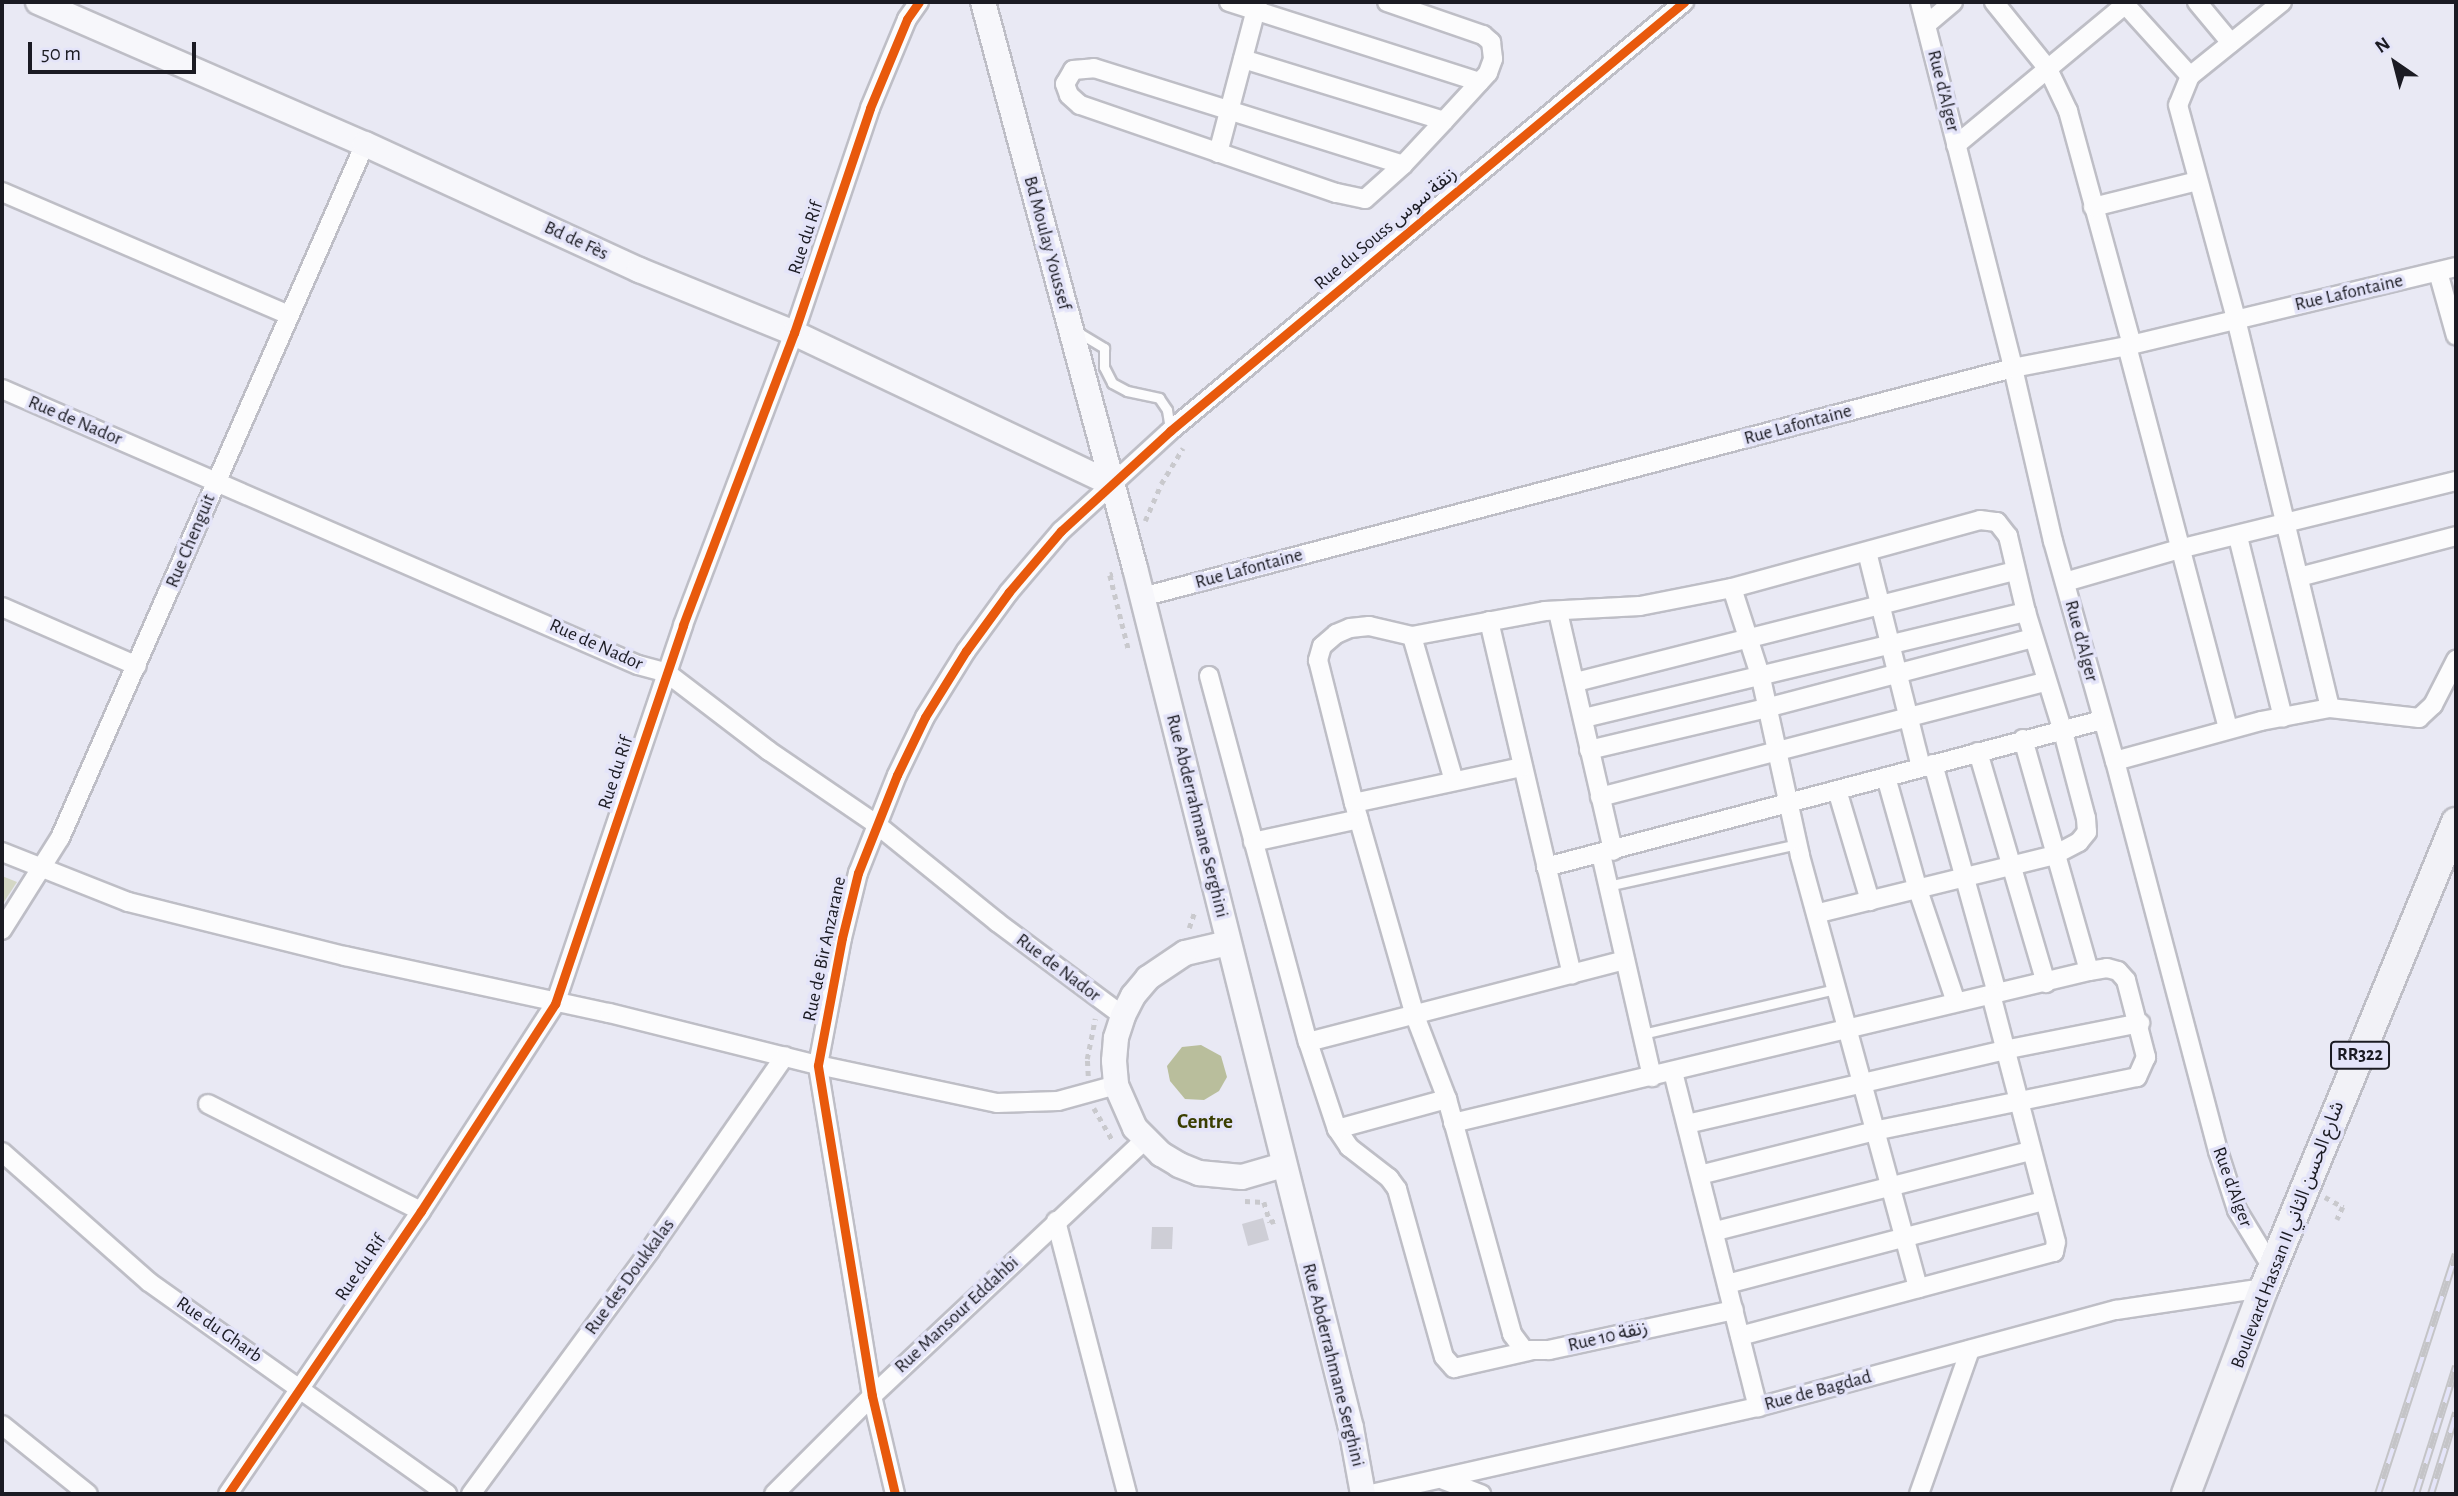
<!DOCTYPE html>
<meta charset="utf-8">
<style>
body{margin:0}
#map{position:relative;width:2458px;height:1496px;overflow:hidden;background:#e9e9f4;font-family:"Alegreya Sans","Noto Sans Arabic",sans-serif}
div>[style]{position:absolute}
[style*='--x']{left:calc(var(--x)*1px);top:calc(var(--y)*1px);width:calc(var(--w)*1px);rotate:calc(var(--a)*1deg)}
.green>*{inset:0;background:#d4d7c5}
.water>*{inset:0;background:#b9be9c}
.building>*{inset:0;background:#ceced6}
.path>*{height:4.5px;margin-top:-2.25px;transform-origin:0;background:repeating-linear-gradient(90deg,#c9c9cd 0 5px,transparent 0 10px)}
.roads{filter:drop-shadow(2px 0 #bebec6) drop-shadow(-2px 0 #bebec6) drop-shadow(0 2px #bebec6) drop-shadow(0 -2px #bebec6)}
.lane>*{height:9px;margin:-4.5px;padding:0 4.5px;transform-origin:4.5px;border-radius:4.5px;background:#fcfcfd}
.street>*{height:18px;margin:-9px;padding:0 9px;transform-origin:9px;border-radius:9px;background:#fcfcfd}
.secondary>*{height:24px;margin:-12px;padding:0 12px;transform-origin:12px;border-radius:12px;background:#f7f7fb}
.primary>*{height:28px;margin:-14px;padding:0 14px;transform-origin:14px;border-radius:14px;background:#f2f2f7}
.rail>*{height:8px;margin-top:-4px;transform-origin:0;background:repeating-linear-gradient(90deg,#e4e4f9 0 16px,#c4c4c7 0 32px);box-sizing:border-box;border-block:2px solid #c4c4c7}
.cycleway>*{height:9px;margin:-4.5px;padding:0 4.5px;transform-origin:4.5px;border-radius:4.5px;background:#e8590c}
span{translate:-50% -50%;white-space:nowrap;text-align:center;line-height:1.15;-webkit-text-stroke:7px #e4e4f9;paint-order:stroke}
.shield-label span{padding:2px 5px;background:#e4e4f9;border:2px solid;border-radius:5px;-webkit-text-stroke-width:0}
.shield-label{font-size:18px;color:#1b1b23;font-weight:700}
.street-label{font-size:19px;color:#1b1b23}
.neighbourhood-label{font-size:21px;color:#3a3e00;font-weight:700}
.frame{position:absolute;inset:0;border:4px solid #1b1b23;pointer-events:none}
.north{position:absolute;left:2360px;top:28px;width:70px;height:70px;-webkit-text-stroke:5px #e4e4f9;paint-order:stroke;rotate:325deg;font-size:19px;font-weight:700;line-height:28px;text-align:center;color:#1b1b23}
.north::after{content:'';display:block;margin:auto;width:24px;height:32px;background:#1b1b23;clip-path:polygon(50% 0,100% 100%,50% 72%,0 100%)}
.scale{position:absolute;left:28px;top:42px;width:168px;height:32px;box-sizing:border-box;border:4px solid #1b1b23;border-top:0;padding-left:9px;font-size:21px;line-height:24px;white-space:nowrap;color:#1b1b23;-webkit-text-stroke:5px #e4e4f9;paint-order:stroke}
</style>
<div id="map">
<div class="green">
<i style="clip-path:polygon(2px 876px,17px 882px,2px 905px)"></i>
</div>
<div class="water">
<i style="clip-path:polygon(1201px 1045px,1221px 1056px,1227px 1077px,1219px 1091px,1204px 1100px,1185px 1099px,1170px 1081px,1167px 1066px,1182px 1047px)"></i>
</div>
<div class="building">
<i style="clip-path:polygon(1263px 1218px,1269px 1240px,1248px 1246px,1242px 1224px)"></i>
<i style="clip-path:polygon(1152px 1227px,1173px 1227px,1172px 1249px,1151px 1249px)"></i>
</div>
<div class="path">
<i style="--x:1145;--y:521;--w:40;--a:-66.6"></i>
<i style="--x:1161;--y:484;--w:42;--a:-58.6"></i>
<i style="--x:1113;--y:574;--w:3;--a:162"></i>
<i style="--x:1110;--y:575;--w:78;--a:76"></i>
<i style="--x:1189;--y:928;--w:18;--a:-71"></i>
<i style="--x:1088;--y:1076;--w:17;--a:-93"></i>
<i style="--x:1087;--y:1059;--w:41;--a:-78.7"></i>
<i style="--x:1094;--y:1108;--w:39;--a:60"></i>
<i style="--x:2325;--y:1197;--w:21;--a:29"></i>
<i style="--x:2343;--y:1207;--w:14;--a:115"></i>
<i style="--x:1245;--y:1201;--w:19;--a:3"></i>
<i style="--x:1264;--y:1202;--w:21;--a:73"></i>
<i style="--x:1270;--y:1222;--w:7;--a:-16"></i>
</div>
<div class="roads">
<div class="lane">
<i style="--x:1076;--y:331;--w:33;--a:31"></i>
<i style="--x:1104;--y:348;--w:19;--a:90"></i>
<i style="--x:1104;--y:367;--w:18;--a:63"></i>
<i style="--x:1112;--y:383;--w:17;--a:28"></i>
<i style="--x:1127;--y:391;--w:33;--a:12"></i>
<i style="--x:1159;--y:398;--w:14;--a:56"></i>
<i style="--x:1167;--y:410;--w:19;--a:81"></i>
<i style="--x:1608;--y:886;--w:195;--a:-12.5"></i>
<i style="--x:1642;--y:1034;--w:198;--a:-13.1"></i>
</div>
<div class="street">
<i style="--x:1229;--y:2;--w:263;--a:17.7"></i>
<i style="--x:1387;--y:2;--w:102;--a:19"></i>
<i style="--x:1483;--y:35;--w:11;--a:41"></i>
<i style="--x:1491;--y:42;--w:17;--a:83"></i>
<i style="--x:1493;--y:59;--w:15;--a:110"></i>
<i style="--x:1488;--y:73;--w:65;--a:132.5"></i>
<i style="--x:1444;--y:121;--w:60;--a:133"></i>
<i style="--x:1403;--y:165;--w:51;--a:138.2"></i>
<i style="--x:1365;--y:199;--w:30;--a:-168"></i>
<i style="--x:1336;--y:193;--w:271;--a:-161"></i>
<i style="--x:1080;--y:105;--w:15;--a:-138"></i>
<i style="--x:1069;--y:95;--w:12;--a:-110"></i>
<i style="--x:1065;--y:84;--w:16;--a:-60"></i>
<i style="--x:1073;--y:70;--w:21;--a:-5"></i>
<i style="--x:1094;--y:68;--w:324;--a:17.4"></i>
<i style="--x:1920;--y:2;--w:378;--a:75.7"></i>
<i style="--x:2013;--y:368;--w:178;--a:77"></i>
<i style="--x:2053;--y:541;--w:229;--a:74.3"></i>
<i style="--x:2115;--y:761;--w:403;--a:75.2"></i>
<i style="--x:2218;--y:1151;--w:62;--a:72.1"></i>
<i style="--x:2237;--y:1210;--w:69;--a:58.6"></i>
<i style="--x:1994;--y:2;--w:86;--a:51.1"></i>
<i style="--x:2048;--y:69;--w:47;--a:64.5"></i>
<i style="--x:2068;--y:111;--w:243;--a:74.7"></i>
<i style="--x:2123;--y:2;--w:100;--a:47.8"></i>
<i style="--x:2197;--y:2;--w:53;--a:50.3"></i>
<i style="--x:2282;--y:2;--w:118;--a:141.2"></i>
<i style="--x:2190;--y:76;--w:31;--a:112"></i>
<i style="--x:2178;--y:105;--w:222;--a:74.8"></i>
<i style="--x:2236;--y:319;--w:400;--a:76.4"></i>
<i style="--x:1927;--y:24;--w:34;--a:-40"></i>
<i style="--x:1243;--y:59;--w:210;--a:17.1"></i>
<i style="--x:1956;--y:145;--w:224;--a:-39.7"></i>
<i style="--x:1218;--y:153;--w:156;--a:-75.2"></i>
<i style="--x:2;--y:192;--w:312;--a:23.2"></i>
<i style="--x:2093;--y:207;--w:107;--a:-14"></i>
<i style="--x:2438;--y:272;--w:66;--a:74.3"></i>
<i style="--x:2127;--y:346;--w:396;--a:75.2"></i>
<i style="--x:2;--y:389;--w:693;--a:23.46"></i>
<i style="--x:638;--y:665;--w:30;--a:15"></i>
<i style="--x:667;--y:673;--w:128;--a:37.4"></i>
<i style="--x:769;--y:751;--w:130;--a:34.3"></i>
<i style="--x:876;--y:824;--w:156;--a:39"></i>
<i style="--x:997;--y:922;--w:157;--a:36.7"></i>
<i style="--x:2238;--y:537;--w:186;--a:76"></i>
<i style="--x:1867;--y:552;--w:222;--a:75.9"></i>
<i style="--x:2299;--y:577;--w:162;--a:-14.6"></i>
<i style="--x:2065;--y:582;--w:119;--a:-16.1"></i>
<i style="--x:2179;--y:549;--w:285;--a:-13.8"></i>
<i style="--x:1732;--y:588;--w:95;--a:72.1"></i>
<i style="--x:1761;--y:678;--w:182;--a:77.6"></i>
<i style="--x:1800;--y:856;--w:448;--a:74.7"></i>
<i style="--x:1142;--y:597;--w:901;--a:-14.73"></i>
<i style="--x:2013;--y:368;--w:116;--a:-10.9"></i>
<i style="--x:2127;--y:346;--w:338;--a:-13.5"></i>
<i style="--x:2;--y:607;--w:147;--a:23.6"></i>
<i style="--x:1558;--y:612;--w:245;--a:77"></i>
<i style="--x:1489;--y:621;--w:363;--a:76.8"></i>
<i style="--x:1412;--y:636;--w:44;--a:-166.9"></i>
<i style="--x:1369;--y:626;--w:19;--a:174"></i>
<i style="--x:1350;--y:628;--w:15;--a:157"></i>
<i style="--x:1336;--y:634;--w:18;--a:139"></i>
<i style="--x:1322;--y:646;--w:15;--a:106"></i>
<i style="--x:1318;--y:660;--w:147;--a:75.9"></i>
<i style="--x:1354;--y:803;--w:222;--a:74"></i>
<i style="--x:1415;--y:1016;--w:89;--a:68.9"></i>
<i style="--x:1447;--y:1099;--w:244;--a:74.5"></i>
<i style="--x:1512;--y:1334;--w:20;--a:53"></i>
<i style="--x:1524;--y:1350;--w:25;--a:0"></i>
<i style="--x:1549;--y:1350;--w:189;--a:-12.2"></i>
<i style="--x:1209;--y:676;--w:379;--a:74.9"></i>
<i style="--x:1308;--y:1042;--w:92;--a:71.6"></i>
<i style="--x:1337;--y:1129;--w:22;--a:56"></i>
<i style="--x:1349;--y:1147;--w:51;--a:37.8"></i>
<i style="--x:1389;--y:1178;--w:14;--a:54"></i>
<i style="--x:1397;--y:1189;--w:174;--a:74.4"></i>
<i style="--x:1444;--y:1357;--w:15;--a:48"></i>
<i style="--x:1454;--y:1368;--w:77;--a:-12.8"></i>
<i style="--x:1576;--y:682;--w:453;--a:-14.2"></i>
<i style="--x:1584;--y:718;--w:455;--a:-13.5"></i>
<i style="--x:2023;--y:739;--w:241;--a:74.1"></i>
<i style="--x:1589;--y:750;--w:182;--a:-13.3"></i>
<i style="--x:1766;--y:708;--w:276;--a:-14.7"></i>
<i style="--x:1978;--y:752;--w:241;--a:73.6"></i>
<i style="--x:2115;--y:761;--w:151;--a:-15.3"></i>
<i style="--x:2261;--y:721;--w:70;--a:-10.7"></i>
<i style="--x:2330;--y:708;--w:90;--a:6.4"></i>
<i style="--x:2419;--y:718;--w:19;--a:-43"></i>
<i style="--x:2433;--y:705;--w:51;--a:-62.9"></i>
<i style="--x:1933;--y:764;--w:238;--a:74.4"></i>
<i style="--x:1886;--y:777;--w:117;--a:74.2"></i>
<i style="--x:1918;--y:890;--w:118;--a:71.3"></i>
<i style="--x:1454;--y:781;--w:151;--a:-106.2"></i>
<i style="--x:1412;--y:636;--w:135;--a:-10.6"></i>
<i style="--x:1545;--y:611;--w:95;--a:-3"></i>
<i style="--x:1640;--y:606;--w:94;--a:-11.1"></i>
<i style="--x:1732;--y:588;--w:257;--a:-15.3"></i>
<i style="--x:1980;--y:520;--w:17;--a:7"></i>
<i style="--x:1997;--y:522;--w:18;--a:52"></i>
<i style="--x:2008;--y:536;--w:78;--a:76.7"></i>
<i style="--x:2026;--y:612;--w:121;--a:72.8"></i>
<i style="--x:2062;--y:728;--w:93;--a:75.1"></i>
<i style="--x:2086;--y:818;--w:14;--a:86"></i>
<i style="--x:2087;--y:832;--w:13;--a:129"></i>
<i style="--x:2079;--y:842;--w:27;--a:152"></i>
<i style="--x:2055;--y:855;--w:244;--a:166.2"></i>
<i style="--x:1837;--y:790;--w:116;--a:73.4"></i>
<i style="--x:1600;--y:797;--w:461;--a:-14.5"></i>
<i style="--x:1354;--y:803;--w:172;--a:-12.1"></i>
<i style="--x:1253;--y:842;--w:108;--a:-12.2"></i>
<i style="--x:2;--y:852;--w:136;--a:21.6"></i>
<i style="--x:128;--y:902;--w:224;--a:14"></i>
<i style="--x:345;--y:956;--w:270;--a:12.2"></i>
<i style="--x:609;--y:1013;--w:215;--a:14"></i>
<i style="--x:818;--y:1065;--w:183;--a:12"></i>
<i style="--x:997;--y:1103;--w:61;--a:-1.9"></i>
<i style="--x:1058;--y:1101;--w:60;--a:-15.4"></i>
<i style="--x:1601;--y:854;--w:229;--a:77.1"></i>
<i style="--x:1546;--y:867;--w:575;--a:-14.81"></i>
<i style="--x:2;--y:930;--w:109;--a:-57.8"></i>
<i style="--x:60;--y:838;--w:758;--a:-66.28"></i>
<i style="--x:1308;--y:1042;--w:327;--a:-14.5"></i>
<i style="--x:1673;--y:1072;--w:346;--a:75.8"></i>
<i style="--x:208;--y:1104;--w:238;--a:26.7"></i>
<i style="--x:1453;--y:1123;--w:654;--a:-13.44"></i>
<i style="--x:2089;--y:971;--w:18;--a:-9"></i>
<i style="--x:2107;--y:968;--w:11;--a:15"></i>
<i style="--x:2118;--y:971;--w:12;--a:48"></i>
<i style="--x:2126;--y:980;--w:80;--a:75.4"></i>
<i style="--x:2146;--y:1057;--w:22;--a:114"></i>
<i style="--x:2137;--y:1077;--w:268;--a:168.4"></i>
<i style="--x:1875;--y:1131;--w:180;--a:165.9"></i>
<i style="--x:1687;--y:1124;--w:326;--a:-13.1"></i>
<i style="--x:2004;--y:1050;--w:139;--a:-11.2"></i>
<i style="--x:1337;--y:1129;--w:114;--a:-15.3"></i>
<i style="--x:2;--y:1152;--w:196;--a:41.5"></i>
<i style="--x:149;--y:1282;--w:366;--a:35.4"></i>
<i style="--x:1056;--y:1221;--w:282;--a:75.4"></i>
<i style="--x:1716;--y:1231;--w:324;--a:-14.3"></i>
<i style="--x:1727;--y:1284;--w:327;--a:-14.7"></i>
<i style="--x:1740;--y:1336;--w:325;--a:-15"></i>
<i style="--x:2054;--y:1252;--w:10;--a:-79"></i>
<i style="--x:2056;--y:1242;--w:256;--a:-104.7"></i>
<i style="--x:2;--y:1425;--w:110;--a:38.7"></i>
<i style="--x:1444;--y:1480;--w:40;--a:21"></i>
<i style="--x:228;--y:1494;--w:343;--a:-55.7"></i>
<i style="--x:421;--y:1211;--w:247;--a:-57.1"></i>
<i style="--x:555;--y:1004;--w:400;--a:-71.3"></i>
<i style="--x:683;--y:625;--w:312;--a:-69.2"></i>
<i style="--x:794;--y:333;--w:237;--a:-71.3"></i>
<i style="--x:870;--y:108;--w:96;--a:-67.4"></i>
<i style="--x:907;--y:19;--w:21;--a:-55"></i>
<i style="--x:471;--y:1494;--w:303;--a:-53.7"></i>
<i style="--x:650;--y:1250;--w:236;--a:-55.2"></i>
<i style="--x:774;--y:1494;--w:139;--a:-45"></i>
<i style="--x:872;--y:1396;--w:374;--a:-43.2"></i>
<i style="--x:895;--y:1494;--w:101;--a:-103.2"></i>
<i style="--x:872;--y:1396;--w:335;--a:-99.3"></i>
<i style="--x:818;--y:1065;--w:129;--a:-79.3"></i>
<i style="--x:842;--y:938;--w:67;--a:-76.2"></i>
<i style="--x:858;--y:873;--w:105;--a:-68.3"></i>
<i style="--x:897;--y:775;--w:64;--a:-64.2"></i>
<i style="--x:925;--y:717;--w:78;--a:-58.2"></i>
<i style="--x:966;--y:651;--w:73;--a:-53.9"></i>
<i style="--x:1009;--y:592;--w:80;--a:-49.6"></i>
<i style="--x:1061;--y:531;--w:148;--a:-42.5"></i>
<i style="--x:1170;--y:431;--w:670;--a:-39.85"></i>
<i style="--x:1371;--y:1494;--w:397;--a:-12.7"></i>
<i style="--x:1758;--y:1407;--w:371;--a:-15.2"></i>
<i style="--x:2116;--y:1310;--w:150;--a:-8.5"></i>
<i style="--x:1919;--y:1494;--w:153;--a:-70.5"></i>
</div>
<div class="secondary">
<i style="--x:38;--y:2;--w:357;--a:23.5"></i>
<i style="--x:365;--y:144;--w:302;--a:24.7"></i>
<i style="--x:639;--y:270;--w:167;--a:22.1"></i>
<i style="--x:794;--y:333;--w:352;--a:25.4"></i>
<i style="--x:983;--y:2;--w:586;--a:74.97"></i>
<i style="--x:1135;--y:568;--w:887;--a:75.9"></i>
<i style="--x:1351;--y:1428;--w:67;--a:79.7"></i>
<i style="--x:1228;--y:943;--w:44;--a:166.9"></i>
<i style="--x:1185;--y:953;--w:45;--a:146"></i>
<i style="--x:1148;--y:978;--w:23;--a:130"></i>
<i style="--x:1133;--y:996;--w:22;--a:117"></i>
<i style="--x:1123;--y:1016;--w:23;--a:108"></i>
<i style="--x:1116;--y:1038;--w:23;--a:95"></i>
<i style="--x:1114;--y:1061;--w:24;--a:85"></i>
<i style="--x:1116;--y:1085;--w:47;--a:66.2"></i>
<i style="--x:1135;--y:1128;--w:37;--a:45"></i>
<i style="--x:1161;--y:1154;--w:21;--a:31"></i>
<i style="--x:1179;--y:1165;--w:22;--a:22"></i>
<i style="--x:1199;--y:1173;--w:43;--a:5.3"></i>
<i style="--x:1242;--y:1177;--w:43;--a:-16.3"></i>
</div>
<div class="primary">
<i style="--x:2186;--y:1494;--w:220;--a:-69.3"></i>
<i style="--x:2264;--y:1288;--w:504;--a:-67.61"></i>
</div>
</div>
<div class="rail">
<i style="--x:2378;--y:1494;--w:252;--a:-72"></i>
<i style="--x:2416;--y:1494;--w:134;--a:-72.6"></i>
<i style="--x:2431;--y:1494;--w:85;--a:-72.8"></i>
</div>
<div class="cycleway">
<i style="--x:228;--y:1494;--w:343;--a:-55.7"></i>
<i style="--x:421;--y:1211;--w:247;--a:-57.1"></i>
<i style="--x:555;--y:1004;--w:400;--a:-71.3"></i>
<i style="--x:683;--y:625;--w:312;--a:-69.2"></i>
<i style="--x:794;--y:333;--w:237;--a:-71.3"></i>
<i style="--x:870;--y:108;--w:96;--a:-67.4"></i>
<i style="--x:907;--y:19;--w:21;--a:-55"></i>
<i style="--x:895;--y:1494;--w:101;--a:-103.2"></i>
<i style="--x:872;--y:1396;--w:335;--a:-99.3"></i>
<i style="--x:818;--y:1065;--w:129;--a:-79.3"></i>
<i style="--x:842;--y:938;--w:67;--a:-76.2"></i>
<i style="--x:858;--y:873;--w:105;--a:-68.3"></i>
<i style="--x:897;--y:775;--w:64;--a:-64.2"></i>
<i style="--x:925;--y:717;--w:78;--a:-58.2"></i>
<i style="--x:966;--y:651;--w:73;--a:-53.9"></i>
<i style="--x:1009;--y:592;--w:80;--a:-49.6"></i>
<i style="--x:1061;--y:531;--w:148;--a:-42.5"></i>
<i style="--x:1170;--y:431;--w:670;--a:-39.85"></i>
</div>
<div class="shield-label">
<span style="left:2360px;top:1055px">RR322</span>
</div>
<div class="street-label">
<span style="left:1943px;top:91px;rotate:76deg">Rue d'Alger</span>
<span style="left:1386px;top:229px;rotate:-40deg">Rue du Souss زنقة سوس</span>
<span style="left:806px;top:238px;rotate:-72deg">Rue du Rif</span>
<span style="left:576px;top:241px;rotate:25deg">Bd de Fès</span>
<span style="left:1047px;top:243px;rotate:75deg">Bd Moulay Youssef</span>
<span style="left:2349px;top:293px;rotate:-13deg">Rue Lafontaine</span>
<span style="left:75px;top:421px;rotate:23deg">Rue de Nador</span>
<span style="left:1798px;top:425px;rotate:-15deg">Rue Lafontaine</span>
<span style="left:191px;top:541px;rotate:-67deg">Rue Chenguit</span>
<span style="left:1249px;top:569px;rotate:-15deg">Rue Lafontaine</span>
<span style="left:2081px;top:641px;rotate:75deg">Rue d'Alger</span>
<span style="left:596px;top:645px;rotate:24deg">Rue de Nador</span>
<span style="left:616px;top:773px;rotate:-72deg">Rue du Rif</span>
<span style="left:1197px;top:816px;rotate:76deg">Rue Abderrahmane Serghini</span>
<span style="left:825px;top:949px;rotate:-78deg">Rue de Bir Anzarane</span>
<span style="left:1058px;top:968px;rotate:37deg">Rue de Nador</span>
<span style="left:2232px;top:1187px;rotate:70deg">Rue d'Alger</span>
<span style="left:2288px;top:1235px;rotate:-69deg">Boulevard Hassan II شارع الحسن الثاني</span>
<span style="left:361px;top:1268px;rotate:-56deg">Rue du Rif</span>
<span style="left:630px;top:1277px;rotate:-54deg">Rue des Doukkalas</span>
<span style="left:957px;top:1315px;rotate:-43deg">Rue Mansour Eddahbi</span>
<span style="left:219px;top:1330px;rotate:35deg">Rue du Gharb</span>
<span style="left:1608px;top:1337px;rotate:-13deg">Rue 10 زنقة</span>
<span style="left:1333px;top:1365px;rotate:76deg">Rue Abderrahmane Serghini</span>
<span style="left:1818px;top:1391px;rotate:-15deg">Rue de Bagdad</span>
</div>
<div class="neighbourhood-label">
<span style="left:1205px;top:1122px">Centre</span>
</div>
<div class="frame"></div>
<div class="north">N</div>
<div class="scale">50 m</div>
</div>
